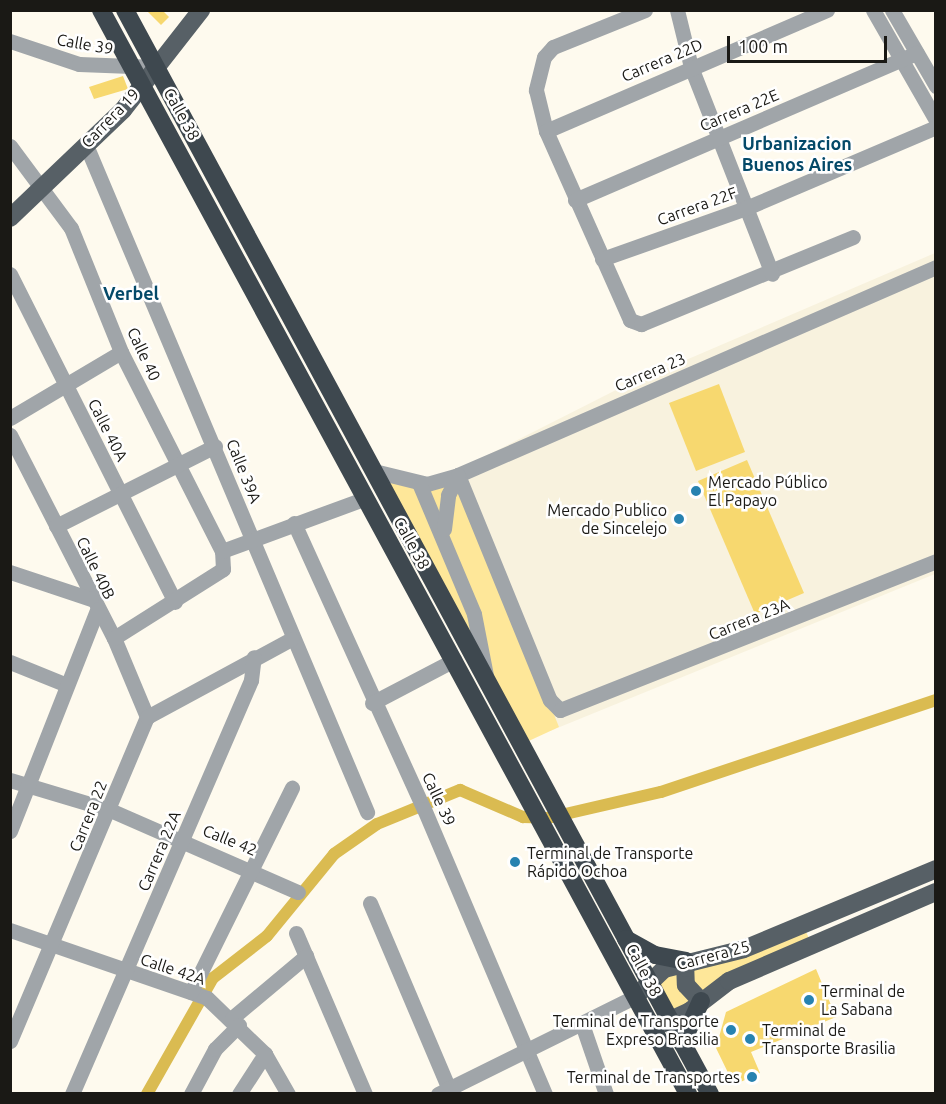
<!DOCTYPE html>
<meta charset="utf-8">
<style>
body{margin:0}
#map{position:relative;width:946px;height:1104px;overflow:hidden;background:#fefaee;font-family:Ubuntu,sans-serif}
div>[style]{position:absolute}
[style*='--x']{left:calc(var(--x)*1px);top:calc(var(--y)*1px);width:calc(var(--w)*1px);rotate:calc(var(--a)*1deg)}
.built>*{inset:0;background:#f8f2de}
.green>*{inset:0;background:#fee799}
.canal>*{height:12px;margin:-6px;padding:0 6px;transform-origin:6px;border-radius:6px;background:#dabb51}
.building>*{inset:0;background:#f7d86f}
.minor>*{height:15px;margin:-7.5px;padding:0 7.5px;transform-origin:7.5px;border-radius:7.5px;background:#a0a5a9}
.major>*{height:18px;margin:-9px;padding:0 9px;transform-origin:9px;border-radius:9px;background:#576066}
.highway>*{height:18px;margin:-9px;padding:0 9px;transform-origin:9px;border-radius:9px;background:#3e484f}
.dots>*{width:16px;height:16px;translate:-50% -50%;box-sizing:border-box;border:3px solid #fff;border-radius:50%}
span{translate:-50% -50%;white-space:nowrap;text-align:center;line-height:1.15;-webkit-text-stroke:5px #fff;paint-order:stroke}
.street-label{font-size:16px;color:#1a1915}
.poi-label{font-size:16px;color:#1a1915}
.left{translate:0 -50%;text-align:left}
.right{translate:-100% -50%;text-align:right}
.neighbourhood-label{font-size:18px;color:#044968;font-weight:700}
.frame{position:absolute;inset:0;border:12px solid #1a1915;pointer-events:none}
.scale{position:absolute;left:727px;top:36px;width:160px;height:27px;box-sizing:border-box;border:3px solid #1a1915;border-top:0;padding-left:8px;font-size:18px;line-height:21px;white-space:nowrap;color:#1a1915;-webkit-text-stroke:4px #fff;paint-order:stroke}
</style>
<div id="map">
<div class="built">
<i style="clip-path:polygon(935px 253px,935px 574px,550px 731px,448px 475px,616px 390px)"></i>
</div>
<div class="green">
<i style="clip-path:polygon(374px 471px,419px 483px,458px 475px,559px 727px,520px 745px)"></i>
<i style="clip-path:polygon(802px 923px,812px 945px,669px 1019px,646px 978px)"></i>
</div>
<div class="canal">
<i style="--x:147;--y:1094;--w:133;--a:-60.4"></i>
<i style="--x:213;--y:978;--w:68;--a:-37.9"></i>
<i style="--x:267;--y:936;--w:106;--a:-50.7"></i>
<i style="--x:334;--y:854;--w:52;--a:-34.9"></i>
<i style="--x:377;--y:824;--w:90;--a:-22.3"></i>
<i style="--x:460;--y:790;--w:69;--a:23.2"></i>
<i style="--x:523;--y:817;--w:25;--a:2"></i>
<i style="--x:548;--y:818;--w:116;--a:-13"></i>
<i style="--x:661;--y:792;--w:290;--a:-18.5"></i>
</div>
<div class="building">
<i style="clip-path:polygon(146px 10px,162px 10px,169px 17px,161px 25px)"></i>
<i style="clip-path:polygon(123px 76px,128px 89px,94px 99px,89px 87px)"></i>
<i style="clip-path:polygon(719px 384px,745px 452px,696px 471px,669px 403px)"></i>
<i style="clip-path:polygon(747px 460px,804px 593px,755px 614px,698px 481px)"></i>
<i style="clip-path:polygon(816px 969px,836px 1017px,751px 1052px,760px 1073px,734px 1085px,716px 1048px,726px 1012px)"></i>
</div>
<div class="minor">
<i style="--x:645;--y:10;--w:99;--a:158.1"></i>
<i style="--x:553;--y:47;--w:13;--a:132"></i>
<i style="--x:544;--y:57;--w:34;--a:104"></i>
<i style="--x:536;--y:90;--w:42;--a:76.3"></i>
<i style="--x:546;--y:131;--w:207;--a:66"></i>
<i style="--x:630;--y:320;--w:12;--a:20"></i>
<i style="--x:641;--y:324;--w:229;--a:-22.3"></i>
<i style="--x:677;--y:10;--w:59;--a:76.2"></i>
<i style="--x:691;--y:67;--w:222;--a:68.6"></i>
<i style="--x:873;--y:10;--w:127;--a:60.2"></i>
<i style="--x:892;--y:10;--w:88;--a:59.9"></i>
<i style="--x:10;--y:41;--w:73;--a:18.4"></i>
<i style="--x:79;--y:64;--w:78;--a:2.2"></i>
<i style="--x:546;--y:131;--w:306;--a:-23.3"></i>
<i style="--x:86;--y:145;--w:724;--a:67.15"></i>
<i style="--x:10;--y:146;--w:102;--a:53.4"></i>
<i style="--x:71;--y:228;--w:134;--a:68"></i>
<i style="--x:121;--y:352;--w:223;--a:63.1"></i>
<i style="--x:575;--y:200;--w:372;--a:-23.3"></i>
<i style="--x:602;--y:259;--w:153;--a:-19.5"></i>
<i style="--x:746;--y:208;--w:207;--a:-23.1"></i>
<i style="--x:10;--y:274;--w:367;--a:63.3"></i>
<i style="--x:10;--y:418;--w:129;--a:-30.7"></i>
<i style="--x:10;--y:435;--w:228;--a:62.9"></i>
<i style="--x:114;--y:638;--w:86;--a:67.3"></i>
<i style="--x:374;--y:471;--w:55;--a:13.8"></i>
<i style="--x:427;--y:484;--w:32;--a:-16"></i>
<i style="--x:458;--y:475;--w:521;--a:-23.52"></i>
<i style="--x:458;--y:475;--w:243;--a:67.8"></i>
<i style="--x:550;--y:700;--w:14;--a:45"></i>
<i style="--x:560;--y:710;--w:404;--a:-21.6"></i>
<i style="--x:419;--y:483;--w:142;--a:67.2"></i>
<i style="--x:474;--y:614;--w:62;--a:78.9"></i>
<i style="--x:294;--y:523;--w:314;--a:65.6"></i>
<i style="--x:424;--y:809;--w:310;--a:67"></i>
<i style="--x:56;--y:526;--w:178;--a:-26.7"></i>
<i style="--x:444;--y:529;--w:34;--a:-83"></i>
<i style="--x:448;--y:495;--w:22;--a:-63"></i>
<i style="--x:10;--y:572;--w:85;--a:18.4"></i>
<i style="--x:114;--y:638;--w:129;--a:-32.3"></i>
<i style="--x:223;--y:569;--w:18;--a:-93"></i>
<i style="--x:222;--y:551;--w:153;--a:-20.2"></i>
<i style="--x:10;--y:662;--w:61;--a:22"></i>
<i style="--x:372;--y:703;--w:93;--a:-27.7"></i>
<i style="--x:10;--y:780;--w:104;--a:16.7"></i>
<i style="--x:110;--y:810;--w:205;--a:23.6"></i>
<i style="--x:10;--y:831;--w:238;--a:-68.5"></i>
<i style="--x:370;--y:903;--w:207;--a:67"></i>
<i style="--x:10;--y:930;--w:208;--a:19"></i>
<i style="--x:207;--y:998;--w:81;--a:44"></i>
<i style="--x:265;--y:1054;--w:46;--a:60.1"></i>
<i style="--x:296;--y:933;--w:175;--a:66.8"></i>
<i style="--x:191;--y:992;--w:228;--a:-63.7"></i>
<i style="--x:232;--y:1018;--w:97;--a:-40"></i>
<i style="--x:582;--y:1024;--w:74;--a:71.1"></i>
<i style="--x:10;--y:1041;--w:352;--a:-67.1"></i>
<i style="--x:147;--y:717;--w:164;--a:-28.4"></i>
<i style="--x:72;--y:1094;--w:451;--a:-66.6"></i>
<i style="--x:251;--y:680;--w:23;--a:-83"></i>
<i style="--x:191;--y:1094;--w:51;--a:-61.9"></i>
<i style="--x:215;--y:1049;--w:34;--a:-45"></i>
<i style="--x:239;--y:1094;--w:48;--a:-57"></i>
<i style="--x:438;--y:1094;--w:221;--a:-26.3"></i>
</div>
<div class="major">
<i style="--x:10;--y:218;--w:156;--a:-43.7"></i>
<i style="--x:123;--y:110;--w:127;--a:-52"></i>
<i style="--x:685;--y:961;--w:24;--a:88"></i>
<i style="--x:686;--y:985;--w:22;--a:47"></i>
<i style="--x:636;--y:996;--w:39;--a:-44"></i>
<i style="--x:664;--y:969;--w:82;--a:-14"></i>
<i style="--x:744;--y:949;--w:208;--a:-22.6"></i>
<i style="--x:653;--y:1028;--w:41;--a:-24.7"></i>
<i style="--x:690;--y:1011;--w:49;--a:-37.6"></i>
<i style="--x:729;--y:981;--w:225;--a:-23.3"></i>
</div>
<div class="highway">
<i style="--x:101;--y:10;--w:1233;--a:61.56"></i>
<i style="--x:125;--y:10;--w:1232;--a:61.65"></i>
<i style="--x:626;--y:939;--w:33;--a:29"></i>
<i style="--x:655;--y:955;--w:31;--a:11"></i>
<i style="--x:682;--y:1043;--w:46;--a:-65.7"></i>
</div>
<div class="dots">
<i style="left:696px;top:491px;background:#2782b0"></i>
<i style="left:679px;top:519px;background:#2782b0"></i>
<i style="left:515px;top:862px;background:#2782b0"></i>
<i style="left:809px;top:1000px;background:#2782b0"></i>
<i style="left:731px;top:1030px;background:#2782b0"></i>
<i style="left:750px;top:1039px;background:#2782b0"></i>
<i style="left:752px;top:1077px;background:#2782b0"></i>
</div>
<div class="street-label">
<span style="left:85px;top:44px;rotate:10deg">Calle 39</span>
<span style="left:662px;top:60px;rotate:-23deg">Carrera 22D</span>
<span style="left:739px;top:110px;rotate:-23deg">Carrera 22E</span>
<span style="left:182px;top:114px;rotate:61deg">Calle 38</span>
<span style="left:110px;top:118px;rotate:-46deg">Carrera 19</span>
<span style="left:697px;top:206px;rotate:-20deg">Carrera 22F</span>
<span style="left:144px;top:354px;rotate:65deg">Calle 40</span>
<span style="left:650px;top:372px;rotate:-23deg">Carrera 23</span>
<span style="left:108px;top:430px;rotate:63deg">Calle 40A</span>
<span style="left:244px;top:471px;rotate:68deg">Calle 39A</span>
<span style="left:412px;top:543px;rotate:61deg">Calle 38</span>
<span style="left:96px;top:568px;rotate:64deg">Calle 40B</span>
<span style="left:749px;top:619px;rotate:-22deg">Carrera 23A</span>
<span style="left:439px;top:799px;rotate:65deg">Calle 39</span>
<span style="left:88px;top:816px;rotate:-68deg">Carrera 22</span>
<span style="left:230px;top:840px;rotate:22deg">Calle 42</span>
<span style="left:159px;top:851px;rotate:-67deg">Carrera 22A</span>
<span style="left:713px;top:955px;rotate:-15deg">Carrera 25</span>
<span style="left:173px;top:969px;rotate:18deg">Calle 42A</span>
<span style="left:644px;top:970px;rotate:62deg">Calle 38</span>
</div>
<div class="poi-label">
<span class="left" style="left:708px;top:491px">Mercado Público<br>El Papayo</span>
<span class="right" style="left:667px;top:519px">Mercado Publico<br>de Sincelejo</span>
<span class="left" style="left:527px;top:862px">Terminal de Transporte<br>Rápido Ochoa</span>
<span class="left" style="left:821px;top:1000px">Terminal de<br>La Sabana</span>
<span class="right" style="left:719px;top:1030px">Terminal de Transporte<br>Expreso Brasilia</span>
<span class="left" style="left:762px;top:1039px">Terminal de<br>Transporte Brasilia</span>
<span class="right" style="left:740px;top:1077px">Terminal de Transportes</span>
</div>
<div class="neighbourhood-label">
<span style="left:797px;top:154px">Urbanizacion<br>Buenos Aires</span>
<span style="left:131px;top:293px">Verbel</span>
</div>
<div class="frame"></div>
<div class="scale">100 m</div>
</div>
